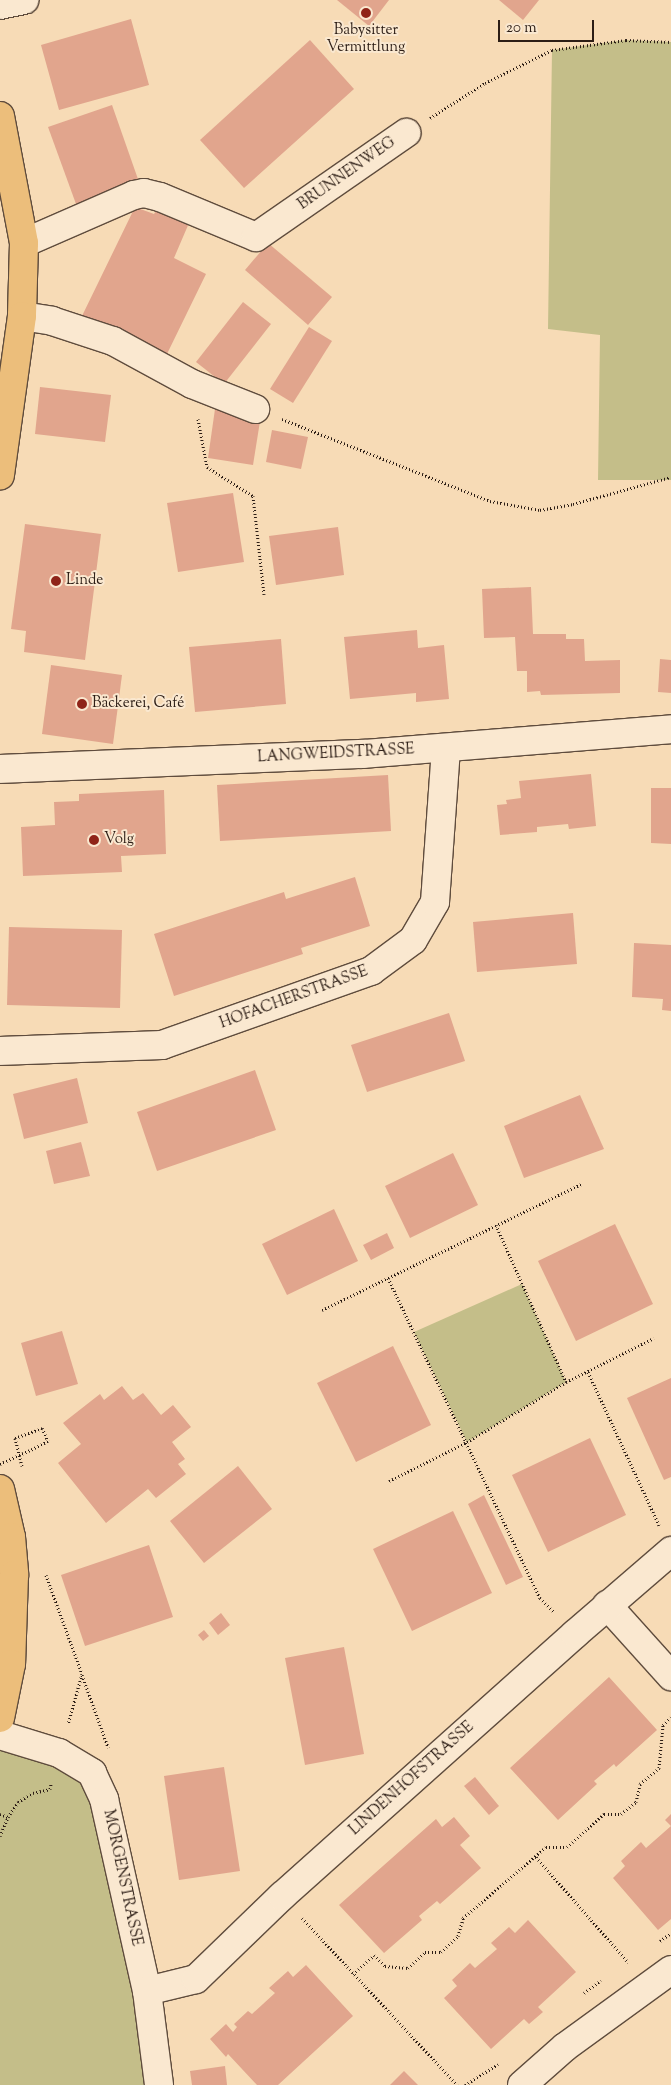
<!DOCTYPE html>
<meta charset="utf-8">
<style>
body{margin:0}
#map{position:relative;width:671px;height:2085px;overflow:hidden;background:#f7dbb6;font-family:"Sorts Mill Goudy",serif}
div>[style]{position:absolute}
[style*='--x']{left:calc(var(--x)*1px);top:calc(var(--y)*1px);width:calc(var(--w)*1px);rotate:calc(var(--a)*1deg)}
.green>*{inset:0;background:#c4be89}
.building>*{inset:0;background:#e1a58d}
.path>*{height:3px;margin-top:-1.5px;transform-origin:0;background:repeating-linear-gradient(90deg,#2c1d15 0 1px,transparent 0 3.5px)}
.roads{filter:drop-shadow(1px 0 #5f4c3d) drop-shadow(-1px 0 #5f4c3d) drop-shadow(0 1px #5f4c3d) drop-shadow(0 -1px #5f4c3d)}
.minor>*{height:28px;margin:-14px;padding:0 14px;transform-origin:14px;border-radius:14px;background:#fae8d0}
.major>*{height:28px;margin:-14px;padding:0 14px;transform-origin:14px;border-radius:14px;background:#ecbe7b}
.path-bridge>*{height:3px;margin-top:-1.5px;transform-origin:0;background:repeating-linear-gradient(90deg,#2c1d15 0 1px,transparent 0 3.5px)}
.dots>*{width:14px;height:14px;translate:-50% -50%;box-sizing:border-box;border:2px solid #fae8d0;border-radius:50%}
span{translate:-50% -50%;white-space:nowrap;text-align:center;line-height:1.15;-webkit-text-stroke:4px #fae8d0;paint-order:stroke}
.poi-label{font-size:15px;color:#2c1d15}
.left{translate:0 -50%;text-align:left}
.street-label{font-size:15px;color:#2c1d15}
.scale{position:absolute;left:498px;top:20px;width:96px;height:22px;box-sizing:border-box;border:2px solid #2c1d15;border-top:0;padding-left:6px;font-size:15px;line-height:18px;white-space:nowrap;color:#2c1d15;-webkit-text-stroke:4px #fae8d0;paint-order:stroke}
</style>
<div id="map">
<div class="green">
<i style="clip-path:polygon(626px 40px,671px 42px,671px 480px,598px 480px,600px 335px,548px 329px,552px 50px)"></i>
<i style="clip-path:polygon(522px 1284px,566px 1382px,467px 1442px,414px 1332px)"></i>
<i style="clip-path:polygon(0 1735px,92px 1773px,159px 2085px,0 2085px)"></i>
</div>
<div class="building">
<i style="clip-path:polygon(337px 0,389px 0,369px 26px)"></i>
<i style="clip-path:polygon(499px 0,539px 0,523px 20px)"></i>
<i style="clip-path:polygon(131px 19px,149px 85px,59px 110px,41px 45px)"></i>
<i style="clip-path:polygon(310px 40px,354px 89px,244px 188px,200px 140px)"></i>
<i style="clip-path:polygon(112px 105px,139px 182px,76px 204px,48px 127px)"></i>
<i style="clip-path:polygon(160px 205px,189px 223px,174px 258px,206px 274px,166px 356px,82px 316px,135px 207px,154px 214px)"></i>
<i style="clip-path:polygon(268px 243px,332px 297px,308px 325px,245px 270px)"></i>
<i style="clip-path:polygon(243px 302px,271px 324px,224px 384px,196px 362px)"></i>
<i style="clip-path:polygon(309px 327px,332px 341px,293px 403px,270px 389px)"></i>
<i style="clip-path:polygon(40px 387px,111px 395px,105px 442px,35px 434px)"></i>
<i style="clip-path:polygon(215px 409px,261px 415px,253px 465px,208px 458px)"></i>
<i style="clip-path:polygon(272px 430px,308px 437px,301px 469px,266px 462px)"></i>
<i style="clip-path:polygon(233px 493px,244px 562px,178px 572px,167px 503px)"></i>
<i style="clip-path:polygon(25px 524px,101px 534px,85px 660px,24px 652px,26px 631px,11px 629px)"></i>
<i style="clip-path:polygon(338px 527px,344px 575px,276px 585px,269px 536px)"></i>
<i style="clip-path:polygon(531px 587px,533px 634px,566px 634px,566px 639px,584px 639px,585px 661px,620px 660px,620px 693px,541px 695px,540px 691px,527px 692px,527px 671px,517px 671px,515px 637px,484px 638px,482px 589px)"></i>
<i style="clip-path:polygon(417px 630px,418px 648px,444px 645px,449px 699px,416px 702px,416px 693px,350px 699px,344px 637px)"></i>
<i style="clip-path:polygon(281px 639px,286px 704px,195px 712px,189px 647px)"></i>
<i style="clip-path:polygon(660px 659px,671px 660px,671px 693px,658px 692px)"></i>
<i style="clip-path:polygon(51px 665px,122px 675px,113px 744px,42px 734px)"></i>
<i style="clip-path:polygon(591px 774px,596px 826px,569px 829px,568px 824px,537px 827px,537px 832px,500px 835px,497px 805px,507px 804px,506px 800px,521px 798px,519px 781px)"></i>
<i style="clip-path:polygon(388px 775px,391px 831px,220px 841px,217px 785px)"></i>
<i style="clip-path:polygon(651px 788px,671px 788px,671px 844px,651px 843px)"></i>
<i style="clip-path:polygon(164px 790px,166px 854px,121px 856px,122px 872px,23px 876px,21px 827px,55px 825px,54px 802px,79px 801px,79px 794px)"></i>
<i style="clip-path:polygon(355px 877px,370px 926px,301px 948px,303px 954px,174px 996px,154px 934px,284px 892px,286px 899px)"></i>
<i style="clip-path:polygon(573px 913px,577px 964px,477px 972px,473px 922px)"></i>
<i style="clip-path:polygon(9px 927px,122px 930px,120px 1008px,7px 1005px)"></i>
<i style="clip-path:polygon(634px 943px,671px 945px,671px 1011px,662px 1010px,663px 999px,632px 997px)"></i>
<i style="clip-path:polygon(449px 1013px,465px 1061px,367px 1092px,351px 1045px)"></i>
<i style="clip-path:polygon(255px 1070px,276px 1130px,157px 1171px,137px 1112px)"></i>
<i style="clip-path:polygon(77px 1078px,88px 1123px,24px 1139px,13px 1094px)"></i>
<i style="clip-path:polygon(580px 1095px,604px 1149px,524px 1178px,504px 1126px)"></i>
<i style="clip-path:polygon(81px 1142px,90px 1176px,54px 1184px,46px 1151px)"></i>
<i style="clip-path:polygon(453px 1153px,478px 1205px,410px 1238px,385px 1186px)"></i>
<i style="clip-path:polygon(334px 1209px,358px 1261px,287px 1295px,262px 1244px)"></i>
<i style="clip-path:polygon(615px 1224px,653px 1304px,576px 1341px,538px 1261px)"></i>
<i style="clip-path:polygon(387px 1233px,394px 1248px,371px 1260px,363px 1245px)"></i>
<i style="clip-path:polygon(62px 1331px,78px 1384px,36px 1396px,21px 1343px)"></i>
<i style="clip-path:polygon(393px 1346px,431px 1425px,356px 1462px,317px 1383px)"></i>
<i style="clip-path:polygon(671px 1378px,671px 1477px,664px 1480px,627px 1398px)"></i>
<i style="clip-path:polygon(122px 1386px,133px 1400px,143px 1393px,161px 1415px,173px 1405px,191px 1427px,172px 1442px,185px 1459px,178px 1464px,186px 1474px,156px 1498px,148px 1489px,106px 1523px,58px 1463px,81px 1444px,63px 1423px,100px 1394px,104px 1400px)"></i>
<i style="clip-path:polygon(590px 1438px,626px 1515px,548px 1552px,512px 1475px)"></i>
<i style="clip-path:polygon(238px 1466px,272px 1509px,204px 1563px,170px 1521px)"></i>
<i style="clip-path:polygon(484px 1495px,523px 1577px,506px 1585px,468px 1504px)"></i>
<i style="clip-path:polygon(453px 1511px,492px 1593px,412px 1631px,373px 1549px)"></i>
<i style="clip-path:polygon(149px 1545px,173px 1617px,85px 1646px,61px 1575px)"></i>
<i style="clip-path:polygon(221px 1613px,230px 1625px,218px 1635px,209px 1623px)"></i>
<i style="clip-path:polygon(204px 1630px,209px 1636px,203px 1641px,198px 1635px)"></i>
<i style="clip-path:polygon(344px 1647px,364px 1754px,305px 1765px,285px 1658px)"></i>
<i style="clip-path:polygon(609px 1677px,657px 1730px,616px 1767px,614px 1764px,594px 1781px,597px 1784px,558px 1820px,510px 1768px)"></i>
<i style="clip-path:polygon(224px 1767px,240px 1871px,179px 1880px,164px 1776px)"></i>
<i style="clip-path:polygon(475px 1777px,499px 1806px,489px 1815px,464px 1786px)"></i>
<i style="clip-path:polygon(671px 1814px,671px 1919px,658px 1930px,613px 1878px,625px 1866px,621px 1861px,641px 1842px,646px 1848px,671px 1826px,665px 1820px)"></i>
<i style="clip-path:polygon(454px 1817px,470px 1836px,460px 1845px,481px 1868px,440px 1904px,437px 1901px,419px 1916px,422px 1920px,384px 1953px,339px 1905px,436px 1819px,442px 1827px)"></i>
<i style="clip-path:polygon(528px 1920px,576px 1972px,538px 2007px,543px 2012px,529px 2024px,524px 2019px,491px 2049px,444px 1998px,457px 1986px,452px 1980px,470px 1963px,475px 1968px,497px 1949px,491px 1943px,509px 1927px,515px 1933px)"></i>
<i style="clip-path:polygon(306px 1965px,353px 2016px,278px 2085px,257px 2085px,228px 2054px,226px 2057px,210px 2039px,226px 2024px,233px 2032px,237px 2027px,234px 2024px,248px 2011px,252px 2014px,275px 1993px,269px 1988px,288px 1971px,293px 1977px)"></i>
<i style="clip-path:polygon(225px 2066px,227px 2085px,192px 2085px,190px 2071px)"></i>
<i style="clip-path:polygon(404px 2071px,418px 2085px,390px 2085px)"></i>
</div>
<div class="path">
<i style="--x:430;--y:118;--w:65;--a:-32.5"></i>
<i style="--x:485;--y:83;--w:75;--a:-26.2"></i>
<i style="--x:552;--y:50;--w:75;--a:-7.7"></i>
<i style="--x:626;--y:40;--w:45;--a:2.5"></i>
<i style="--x:198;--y:419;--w:49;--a:79.4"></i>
<i style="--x:207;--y:467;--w:54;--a:32.2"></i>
<i style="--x:253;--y:496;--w:99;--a:83.6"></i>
<i style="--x:282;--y:419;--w:224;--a:21.5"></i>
<i style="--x:490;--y:501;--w:51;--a:10.2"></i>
<i style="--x:540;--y:510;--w:34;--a:-10"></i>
<i style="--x:573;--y:504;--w:102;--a:-15.4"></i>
<i style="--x:496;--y:1225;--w:172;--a:66"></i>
<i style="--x:388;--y:1278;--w:354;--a:64.6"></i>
<i style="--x:540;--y:1598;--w:20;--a:45"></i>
<i style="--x:322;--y:1310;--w:288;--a:-25.9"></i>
<i style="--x:588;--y:1372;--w:169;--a:65.1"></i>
<i style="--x:22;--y:1466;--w:29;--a:-104"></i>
<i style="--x:15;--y:1438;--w:29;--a:-20"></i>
<i style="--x:42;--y:1428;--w:14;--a:65"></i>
<i style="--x:48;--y:1441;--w:20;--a:153"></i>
<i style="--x:389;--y:1481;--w:87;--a:-26.6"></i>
<i style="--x:467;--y:1442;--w:116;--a:-31.2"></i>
<i style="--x:566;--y:1382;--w:98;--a:-26.6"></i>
<i style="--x:46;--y:1575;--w:105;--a:70"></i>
<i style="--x:82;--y:1674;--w:52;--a:105.6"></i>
<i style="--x:82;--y:1675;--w:77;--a:70.1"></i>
<i style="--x:0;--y:1814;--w:9;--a:21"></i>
<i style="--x:8;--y:1817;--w:18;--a:-56"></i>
<i style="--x:18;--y:1802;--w:17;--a:-31"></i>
<i style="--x:33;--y:1793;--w:17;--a:-13"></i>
<i style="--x:50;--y:1789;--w:5;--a:-79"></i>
<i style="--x:0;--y:1836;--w:21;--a:-67"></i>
<i style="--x:536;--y:1857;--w:140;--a:48.8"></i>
<i style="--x:302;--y:1918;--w:228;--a:47.1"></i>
<i style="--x:660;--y:1941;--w:14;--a:-36"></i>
<i style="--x:353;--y:1974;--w:28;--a:-42"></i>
<i style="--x:374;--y:1955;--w:16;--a:45"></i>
<i style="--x:385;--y:1966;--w:23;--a:5"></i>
<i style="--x:408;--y:1968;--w:23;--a:-43"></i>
<i style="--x:425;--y:1952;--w:16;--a:0"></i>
<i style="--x:441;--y:1952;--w:23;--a:-43"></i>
<i style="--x:458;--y:1936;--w:19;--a:-74"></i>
<i style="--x:463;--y:1918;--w:109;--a:-40.5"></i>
<i style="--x:546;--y:1847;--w:21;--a:0"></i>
<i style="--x:567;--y:1847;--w:50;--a:-41.7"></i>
<i style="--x:604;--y:1814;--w:17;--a:0"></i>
<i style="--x:621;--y:1814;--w:19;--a:-39"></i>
<i style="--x:636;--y:1802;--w:18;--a:-77"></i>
<i style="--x:640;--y:1784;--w:25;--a:-40"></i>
<i style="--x:659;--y:1768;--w:43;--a:-84.7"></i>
<i style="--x:663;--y:1725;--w:11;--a:-45"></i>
<i style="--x:584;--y:1993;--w:21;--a:-37"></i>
<i style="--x:465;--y:2085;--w:39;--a:-32"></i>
</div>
<div class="roads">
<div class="minor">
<i style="--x:0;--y:5;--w:25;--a:-12"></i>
<i style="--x:24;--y:243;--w:120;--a:-23.6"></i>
<i style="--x:134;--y:195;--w:10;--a:-11"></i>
<i style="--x:144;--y:193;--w:16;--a:14"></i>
<i style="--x:160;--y:197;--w:104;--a:22.6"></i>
<i style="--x:256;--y:237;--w:183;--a:-34.7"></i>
<i style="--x:22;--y:316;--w:30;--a:9"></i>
<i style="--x:52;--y:321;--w:64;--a:18.2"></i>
<i style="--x:113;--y:341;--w:90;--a:28.6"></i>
<i style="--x:192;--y:384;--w:68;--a:21.6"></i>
<i style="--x:0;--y:769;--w:363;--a:-2.4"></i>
<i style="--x:363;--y:754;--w:309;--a:-4.6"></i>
<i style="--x:0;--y:1051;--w:162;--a:-2.1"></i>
<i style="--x:162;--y:1045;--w:222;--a:-19.5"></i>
<i style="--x:371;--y:971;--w:52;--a:-36.4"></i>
<i style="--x:413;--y:940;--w:44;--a:-59.9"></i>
<i style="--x:435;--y:902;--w:153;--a:-85.9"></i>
<i style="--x:607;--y:1605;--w:96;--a:48"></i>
<i style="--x:0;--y:1735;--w:62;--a:17"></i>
<i style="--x:59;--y:1753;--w:39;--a:31"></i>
<i style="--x:92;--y:1773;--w:29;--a:65"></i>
<i style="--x:104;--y:1799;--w:197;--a:77.4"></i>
<i style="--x:147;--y:1991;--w:95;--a:82.7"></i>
<i style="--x:147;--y:1991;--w:50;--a:-13.8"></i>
<i style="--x:196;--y:1979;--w:120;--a:-44"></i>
<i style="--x:282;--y:1896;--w:393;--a:-41.8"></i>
<i style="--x:575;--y:1634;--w:127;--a:-40.8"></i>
<i style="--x:522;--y:2085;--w:57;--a:-41.5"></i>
<i style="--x:565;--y:2047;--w:131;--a:-36"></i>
</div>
<div class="major">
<i style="--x:0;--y:116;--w:129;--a:79.3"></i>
<i style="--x:24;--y:243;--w:73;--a:91.6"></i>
<i style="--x:22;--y:316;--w:161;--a:97.9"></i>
<i style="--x:0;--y:1489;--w:49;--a:77.1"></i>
<i style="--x:11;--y:1537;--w:38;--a:85"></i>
<i style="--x:14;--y:1575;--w:89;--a:91.9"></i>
<i style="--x:11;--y:1664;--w:55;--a:101.5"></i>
</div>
</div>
<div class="path-bridge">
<i style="--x:0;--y:1464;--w:33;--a:-25"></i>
</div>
<div class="dots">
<i style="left:366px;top:13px;background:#8f2418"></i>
<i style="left:56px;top:581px;background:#8f2418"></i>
<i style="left:82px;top:704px;background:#8f2418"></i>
<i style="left:94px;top:840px;background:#8f2418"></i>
</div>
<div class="poi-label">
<span style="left:366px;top:39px">Babysitter<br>Vermittlung</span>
<span class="left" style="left:66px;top:581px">Linde</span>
<span class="left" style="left:92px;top:704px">Bäckerei, Café</span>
<span class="left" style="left:104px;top:840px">Volg</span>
</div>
<div class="street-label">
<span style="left:347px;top:174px;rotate:-35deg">BRUNNENWEG</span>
<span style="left:336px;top:754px;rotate:-3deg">LANGWEIDSTRASSE</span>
<span style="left:294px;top:998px;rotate:-20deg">HOFACHERSTRASSE</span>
<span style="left:412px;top:1779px;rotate:-42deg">LINDENHOFSTRASSE</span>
<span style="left:122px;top:1878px;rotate:78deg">MORGENSTRASSE</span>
</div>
<div class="scale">20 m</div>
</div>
